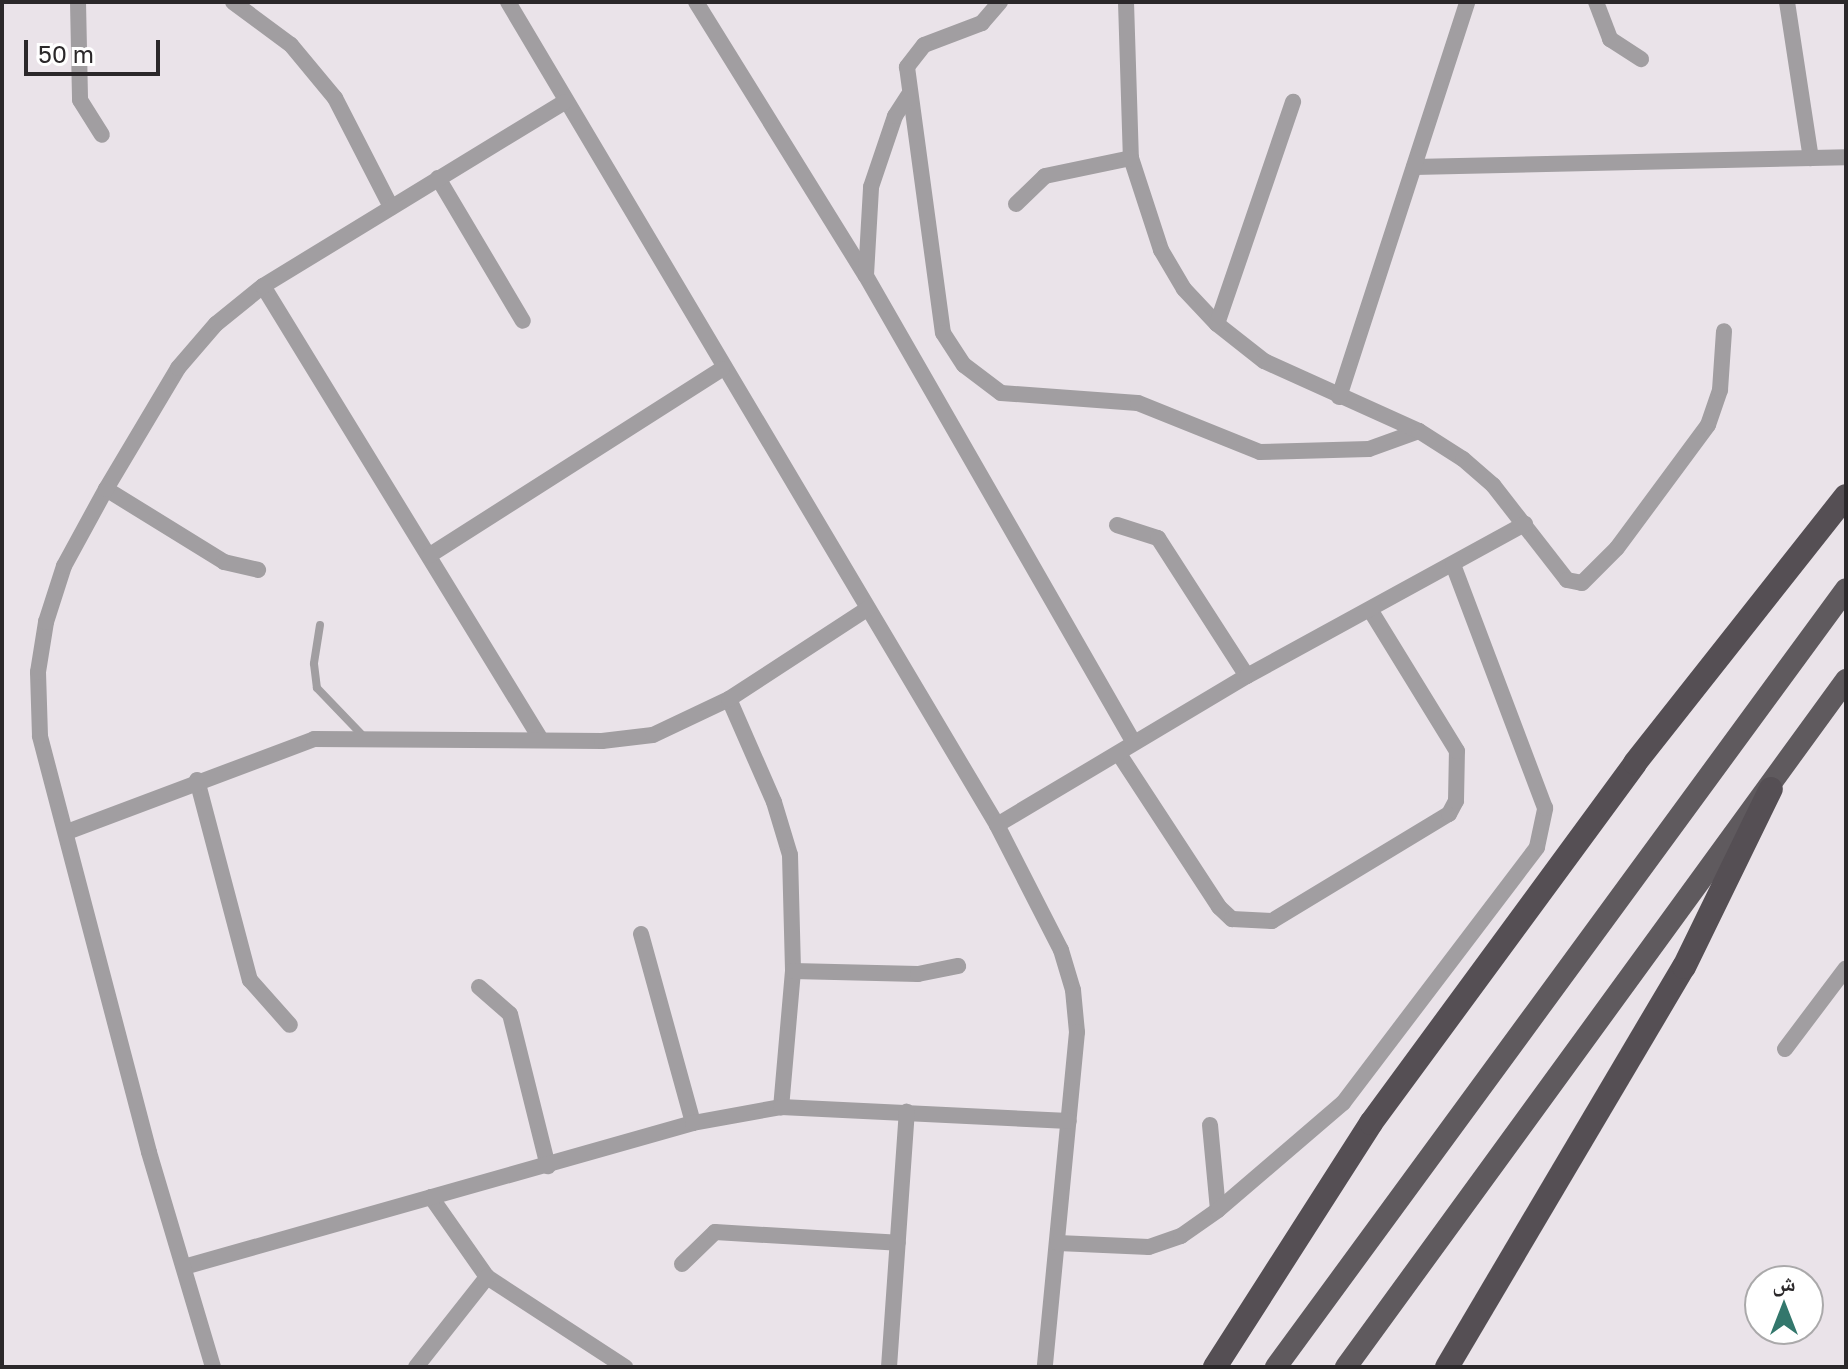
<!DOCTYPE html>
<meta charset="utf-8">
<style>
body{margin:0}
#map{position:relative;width:1848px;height:1369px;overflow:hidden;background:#eae3e9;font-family:"Golos Text","Noto Naskh Arabic",sans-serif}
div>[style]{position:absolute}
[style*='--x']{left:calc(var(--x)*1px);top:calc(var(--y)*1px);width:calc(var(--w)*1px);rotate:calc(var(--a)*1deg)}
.service>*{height:8px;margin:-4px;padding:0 4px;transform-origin:4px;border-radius:4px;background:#a19ea1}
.minor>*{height:16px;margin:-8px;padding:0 8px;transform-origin:8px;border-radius:8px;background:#a19ea1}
.trunk>*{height:22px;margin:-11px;padding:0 11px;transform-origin:11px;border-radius:11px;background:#5f5a5e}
.motorway>*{height:24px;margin:-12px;padding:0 12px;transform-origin:12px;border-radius:12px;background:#554f54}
span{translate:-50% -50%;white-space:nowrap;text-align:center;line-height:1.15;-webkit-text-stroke:7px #fff;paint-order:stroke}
.frame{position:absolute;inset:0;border:4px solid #2b282a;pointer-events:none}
.north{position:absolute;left:1744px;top:1265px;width:80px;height:80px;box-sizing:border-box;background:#fff;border:2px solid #aaa9aa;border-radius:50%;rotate:0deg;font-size:22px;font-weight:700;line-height:32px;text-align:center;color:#2b282a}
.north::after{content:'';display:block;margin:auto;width:28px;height:36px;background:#33776c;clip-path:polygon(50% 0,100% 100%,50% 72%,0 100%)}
.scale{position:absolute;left:24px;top:40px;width:136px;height:36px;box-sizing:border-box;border:4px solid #2b282a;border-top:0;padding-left:10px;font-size:24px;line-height:28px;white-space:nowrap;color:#2b282a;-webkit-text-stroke:6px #fff;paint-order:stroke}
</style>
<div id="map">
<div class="service">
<i style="--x:320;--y:625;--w:39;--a:99"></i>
<i style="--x:314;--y:664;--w:24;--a:83"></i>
<i style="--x:317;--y:688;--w:68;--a:46.2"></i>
</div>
<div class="minor">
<i style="--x:78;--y:2;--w:98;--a:88.8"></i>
<i style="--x:80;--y:100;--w:41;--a:57.8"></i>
<i style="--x:233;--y:2;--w:72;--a:36.6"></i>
<i style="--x:291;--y:45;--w:69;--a:50.3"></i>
<i style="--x:335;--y:98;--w:123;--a:62.8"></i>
<i style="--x:508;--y:2;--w:957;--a:59.28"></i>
<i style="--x:997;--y:825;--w:140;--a:62.9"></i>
<i style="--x:1061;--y:950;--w:42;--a:73.3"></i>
<i style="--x:1073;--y:990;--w:42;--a:84.6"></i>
<i style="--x:1077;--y:1032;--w:337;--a:95.5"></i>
<i style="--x:696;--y:2;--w:322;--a:58.2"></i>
<i style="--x:866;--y:276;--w:538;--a:60.15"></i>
<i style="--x:1000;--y:2;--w:28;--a:131"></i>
<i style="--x:982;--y:23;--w:62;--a:159.2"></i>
<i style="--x:924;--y:45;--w:28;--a:128"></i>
<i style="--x:907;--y:67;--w:268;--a:82.3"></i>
<i style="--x:943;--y:333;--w:38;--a:57"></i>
<i style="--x:964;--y:365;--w:46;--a:37.1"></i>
<i style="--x:1001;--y:393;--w:137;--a:4.2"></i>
<i style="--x:1138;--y:403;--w:131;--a:21.9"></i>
<i style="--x:1260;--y:452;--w:109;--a:-1.6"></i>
<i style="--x:1369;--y:449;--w:53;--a:-19.8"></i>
<i style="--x:1126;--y:2;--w:156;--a:88.2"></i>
<i style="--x:1131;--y:158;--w:97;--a:71.9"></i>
<i style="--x:1161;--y:250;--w:45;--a:59.5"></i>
<i style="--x:1184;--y:289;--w:48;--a:46.7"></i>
<i style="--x:1217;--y:324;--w:60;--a:38.2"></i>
<i style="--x:1264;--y:361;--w:170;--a:24.3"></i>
<i style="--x:1419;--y:431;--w:52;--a:32.5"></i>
<i style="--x:1463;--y:459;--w:40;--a:41"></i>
<i style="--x:1493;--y:485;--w:120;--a:52.1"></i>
<i style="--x:1567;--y:580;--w:15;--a:11"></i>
<i style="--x:1582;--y:583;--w:49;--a:-45"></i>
<i style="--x:1617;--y:548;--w:153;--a:-53.5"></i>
<i style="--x:1708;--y:425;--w:37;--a:-71"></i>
<i style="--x:1720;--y:390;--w:59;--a:-86.1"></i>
<i style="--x:1596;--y:2;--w:40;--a:69"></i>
<i style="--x:1610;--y:39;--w:37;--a:33"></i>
<i style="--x:1787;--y:2;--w:158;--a:81.3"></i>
<i style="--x:1414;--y:167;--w:432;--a:-1.3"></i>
<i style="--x:438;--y:178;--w:166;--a:59.3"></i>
<i style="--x:1016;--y:204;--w:40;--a:-44"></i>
<i style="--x:1045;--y:176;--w:88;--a:-11.8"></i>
<i style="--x:866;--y:275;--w:88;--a:-86.7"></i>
<i style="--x:871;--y:187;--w:75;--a:-71.3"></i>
<i style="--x:895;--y:116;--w:24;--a:-57"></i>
<i style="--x:263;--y:286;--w:530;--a:58.5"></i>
<i style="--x:1217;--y:324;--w:235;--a:-71.1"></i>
<i style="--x:1339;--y:397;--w:415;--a:-72"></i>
<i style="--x:106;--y:489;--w:139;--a:31.7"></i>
<i style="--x:224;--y:562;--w:35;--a:13"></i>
<i style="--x:1117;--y:525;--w:43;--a:17.6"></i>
<i style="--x:1158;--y:538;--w:164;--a:57.2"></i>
<i style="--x:430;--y:555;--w:346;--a:-32.5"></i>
<i style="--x:729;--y:699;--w:112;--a:66.4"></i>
<i style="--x:774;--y:802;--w:55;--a:73.2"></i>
<i style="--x:790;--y:855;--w:116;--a:88.5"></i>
<i style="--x:793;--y:971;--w:137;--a:95"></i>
<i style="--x:1119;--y:754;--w:183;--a:56.8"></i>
<i style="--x:1219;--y:907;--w:18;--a:43"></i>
<i style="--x:1232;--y:919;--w:40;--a:2.9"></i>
<i style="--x:1272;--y:921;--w:207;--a:-31.2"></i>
<i style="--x:1449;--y:814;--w:15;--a:-62"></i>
<i style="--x:1456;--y:801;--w:50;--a:-88.9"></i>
<i style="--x:1457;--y:751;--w:164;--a:-121.6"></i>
<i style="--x:197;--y:780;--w:207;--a:75.2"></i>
<i style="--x:250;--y:980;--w:60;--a:48.4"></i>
<i style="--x:997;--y:825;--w:291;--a:-30.8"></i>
<i style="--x:1247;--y:676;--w:317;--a:-28.7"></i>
<i style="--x:67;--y:832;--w:264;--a:-20.6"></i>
<i style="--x:314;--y:739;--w:288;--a:0.4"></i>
<i style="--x:602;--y:741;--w:51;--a:-6.7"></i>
<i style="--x:653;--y:735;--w:84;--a:-25.3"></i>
<i style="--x:729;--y:699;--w:165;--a:-33.1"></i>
<i style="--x:641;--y:934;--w:196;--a:74.6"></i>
<i style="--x:793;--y:971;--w:125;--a:1.4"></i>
<i style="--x:918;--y:974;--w:41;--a:-11.3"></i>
<i style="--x:479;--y:987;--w:41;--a:41.1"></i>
<i style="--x:510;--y:1014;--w:157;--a:76"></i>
<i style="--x:1785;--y:1049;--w:101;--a:-53"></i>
<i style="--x:1210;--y:1125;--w:85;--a:84.6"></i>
<i style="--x:431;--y:1197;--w:98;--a:55"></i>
<i style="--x:487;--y:1277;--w:165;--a:33.1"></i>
<i style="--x:1058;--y:1243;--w:91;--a:2.5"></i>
<i style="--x:1149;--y:1247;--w:34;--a:-19"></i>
<i style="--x:1181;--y:1236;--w:45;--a:-35.1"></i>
<i style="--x:1218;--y:1210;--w:165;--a:-40.6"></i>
<i style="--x:1343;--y:1103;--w:321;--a:-52.8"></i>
<i style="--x:1537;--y:847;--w:40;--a:-78"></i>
<i style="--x:1545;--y:808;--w:260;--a:-110.7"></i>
<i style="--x:682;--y:1264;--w:46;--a:-44.1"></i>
<i style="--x:715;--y:1232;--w:183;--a:3.4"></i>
<i style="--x:184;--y:1267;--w:529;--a:-15.8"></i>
<i style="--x:693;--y:1123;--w:89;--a:-10.3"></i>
<i style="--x:781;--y:1107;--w:288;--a:2.8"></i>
<i style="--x:213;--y:1367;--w:224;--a:-106.6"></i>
<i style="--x:149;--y:1152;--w:430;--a:-104.7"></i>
<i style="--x:40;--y:736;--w:64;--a:-91.8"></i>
<i style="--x:38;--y:672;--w:51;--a:-80.9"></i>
<i style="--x:46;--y:622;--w:59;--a:-72.2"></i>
<i style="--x:64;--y:566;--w:88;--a:-61.4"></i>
<i style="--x:106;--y:489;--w:141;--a:-59.2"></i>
<i style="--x:178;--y:368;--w:58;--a:-49.2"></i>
<i style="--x:216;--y:324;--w:60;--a:-39"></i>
<i style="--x:263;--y:286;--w:353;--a:-31.4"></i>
<i style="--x:416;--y:1367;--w:115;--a:-51.7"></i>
<i style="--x:889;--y:1367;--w:256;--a:-86"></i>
</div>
<div class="trunk">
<i style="--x:1276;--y:1367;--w:964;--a:-53.77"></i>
<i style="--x:1346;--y:1367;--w:850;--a:-53.95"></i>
</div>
<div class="motorway">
<i style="--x:1215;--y:1367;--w:290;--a:-57.4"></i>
<i style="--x:1371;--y:1123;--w:446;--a:-53.7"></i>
<i style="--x:1635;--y:763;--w:340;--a:-51.7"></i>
<i style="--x:1447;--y:1367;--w:465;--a:-59.4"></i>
<i style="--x:1684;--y:967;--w:198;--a:-64"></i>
</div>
<div class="frame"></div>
<div class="north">ش</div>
<div class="scale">50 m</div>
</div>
